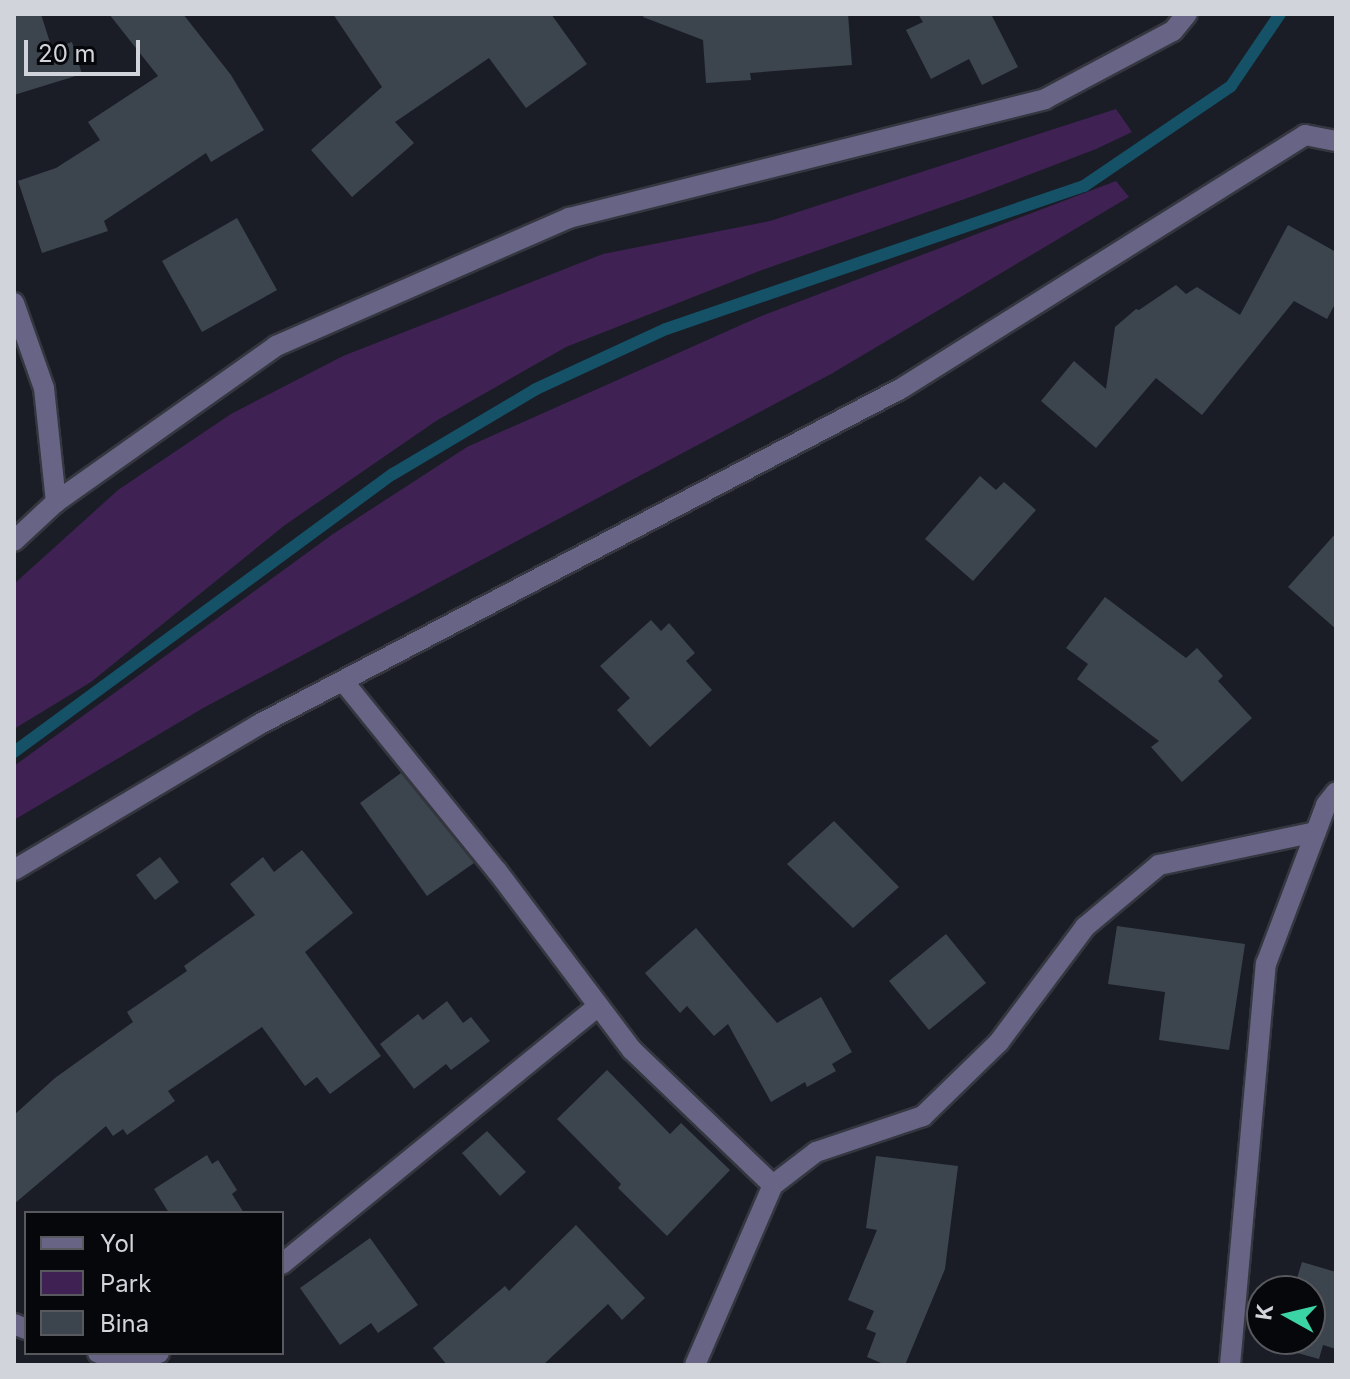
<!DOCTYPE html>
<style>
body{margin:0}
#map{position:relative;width:1350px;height:1379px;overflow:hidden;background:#1a1d26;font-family:Inter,sans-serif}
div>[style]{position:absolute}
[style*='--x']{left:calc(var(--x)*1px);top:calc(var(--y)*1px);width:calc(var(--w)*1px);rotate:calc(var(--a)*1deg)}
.green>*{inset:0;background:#3f2154}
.stream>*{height:12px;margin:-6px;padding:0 6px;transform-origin:6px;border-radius:6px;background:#155167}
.building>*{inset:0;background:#3c454d}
.roads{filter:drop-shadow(2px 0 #34373f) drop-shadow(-2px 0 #34373f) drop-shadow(0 2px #34373f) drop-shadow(0 -2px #34373f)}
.minor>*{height:20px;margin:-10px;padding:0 10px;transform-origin:10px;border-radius:10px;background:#686486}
span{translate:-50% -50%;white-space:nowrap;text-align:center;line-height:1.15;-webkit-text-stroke:8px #06070b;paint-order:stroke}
.frame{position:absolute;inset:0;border:16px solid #d2d4db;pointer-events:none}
.legend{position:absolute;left:24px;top:1211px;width:260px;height:144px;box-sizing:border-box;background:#06070b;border:2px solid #58595e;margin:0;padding:10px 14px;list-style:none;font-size:24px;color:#d2d4db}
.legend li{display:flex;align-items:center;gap:16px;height:40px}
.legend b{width:40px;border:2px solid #58595e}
.north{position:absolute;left:1246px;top:1275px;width:80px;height:80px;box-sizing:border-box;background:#06070b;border:2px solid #58595e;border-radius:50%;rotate:278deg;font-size:22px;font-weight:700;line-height:32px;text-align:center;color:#d2d4db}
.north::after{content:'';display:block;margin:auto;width:28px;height:36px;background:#3bd4a4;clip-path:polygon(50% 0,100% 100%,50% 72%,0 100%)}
.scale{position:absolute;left:24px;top:40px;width:116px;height:36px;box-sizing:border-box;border:4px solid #d2d4db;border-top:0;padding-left:10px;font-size:24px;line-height:28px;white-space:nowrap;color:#d2d4db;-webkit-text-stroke:6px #06070b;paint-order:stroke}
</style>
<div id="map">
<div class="green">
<i style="clip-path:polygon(1116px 109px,1132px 132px,1096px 149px,976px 195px,762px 270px,566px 347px,436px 421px,285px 525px,91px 682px,14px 729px,14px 584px,118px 490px,231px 414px,343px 356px,603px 254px,770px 221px)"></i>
<i style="clip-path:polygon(1116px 181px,1129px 197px,831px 374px,205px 707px,14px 820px,14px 766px,333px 534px,467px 447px,759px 317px)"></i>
</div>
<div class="stream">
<i style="--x:14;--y:752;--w:470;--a:-36.3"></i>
<i style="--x:393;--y:474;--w:166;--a:-30.7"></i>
<i style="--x:536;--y:389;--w:143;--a:-24.8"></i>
<i style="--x:666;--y:329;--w:442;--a:-18.9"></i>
<i style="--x:1084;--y:186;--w:178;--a:-34.2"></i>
<i style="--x:1231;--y:86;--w:87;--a:-55.8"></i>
</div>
<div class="building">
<i style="clip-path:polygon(14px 14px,41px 14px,52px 49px,72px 42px,82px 74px,14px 95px)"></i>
<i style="clip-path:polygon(109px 14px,183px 14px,231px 75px,264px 130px,211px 162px,206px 153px,104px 221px,108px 231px,42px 253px,18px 181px,56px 168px,100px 140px,88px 122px,158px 76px)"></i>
<i style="clip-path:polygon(333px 14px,551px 14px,587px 64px,526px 108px,489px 58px,395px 122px,414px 143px,352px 197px,311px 150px,382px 87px)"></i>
<i style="clip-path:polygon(644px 14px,848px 14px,852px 65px,750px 73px,751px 80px,706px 83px,703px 40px,643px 17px)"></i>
<i style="clip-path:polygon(918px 14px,991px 14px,1018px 67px,982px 85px,969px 59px,931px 79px,906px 30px,923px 22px)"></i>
<i style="clip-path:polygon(237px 218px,277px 290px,202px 332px,162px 261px)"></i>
<i style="clip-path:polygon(1288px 225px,1336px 252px,1336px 302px,1327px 319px,1294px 301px,1202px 415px,1156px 378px,1096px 448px,1041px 401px,1074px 361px,1106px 389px,1115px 327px,1136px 309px,1139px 310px,1176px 285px,1186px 294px,1197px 287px,1240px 315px)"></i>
<i style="clip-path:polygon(980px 476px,996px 490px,1004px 482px,1036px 510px,973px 581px,925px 539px)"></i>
<i style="clip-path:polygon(1336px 533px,1336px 629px,1288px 587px)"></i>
<i style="clip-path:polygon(1105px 597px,1186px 658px,1197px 648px,1223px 676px,1218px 681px,1252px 718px,1182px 782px,1151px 747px,1159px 741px,1077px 679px,1088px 664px,1066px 648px)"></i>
<i style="clip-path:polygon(651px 620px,661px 631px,669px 623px,695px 653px,686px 661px,712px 690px,650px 747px,617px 710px,630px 698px,600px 666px)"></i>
<i style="clip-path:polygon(401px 773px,474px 863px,427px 896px,360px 803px)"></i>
<i style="clip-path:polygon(834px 821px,899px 887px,853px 928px,787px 864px)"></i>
<i style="clip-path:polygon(302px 850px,353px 913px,305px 952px,381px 1056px,330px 1094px,317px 1077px,305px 1086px,262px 1027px,168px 1091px,175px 1101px,127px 1135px,123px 1129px,113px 1136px,106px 1126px,14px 1204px,14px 1115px,55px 1078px,133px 1022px,127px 1012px,187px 971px,184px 966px,255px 915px,230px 884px,263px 857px,274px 872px)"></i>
<i style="clip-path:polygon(160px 857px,179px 882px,155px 900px,136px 875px)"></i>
<i style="clip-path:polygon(1117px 926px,1245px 944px,1229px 1050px,1159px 1040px,1165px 992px,1108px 984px)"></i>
<i style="clip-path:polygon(696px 928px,777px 1023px,821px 997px,852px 1052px,832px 1064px,836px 1071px,807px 1087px,805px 1082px,771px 1102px,728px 1024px,714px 1036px,687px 1006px,680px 1013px,645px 973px)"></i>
<i style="clip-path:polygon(946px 934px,986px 983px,929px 1030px,889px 981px)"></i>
<i style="clip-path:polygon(447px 1001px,463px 1023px,471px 1017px,490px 1041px,451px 1070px,446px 1064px,414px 1089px,380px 1044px,418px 1014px,423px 1020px)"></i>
<i style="clip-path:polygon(607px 1070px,670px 1134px,681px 1123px,730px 1170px,667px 1236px,618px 1188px,621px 1184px,557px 1119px)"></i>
<i style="clip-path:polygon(487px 1131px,526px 1172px,500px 1196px,462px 1153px)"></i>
<i style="clip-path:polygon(207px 1155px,212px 1164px,218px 1160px,237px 1190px,232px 1194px,244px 1213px,169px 1213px,154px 1189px)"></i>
<i style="clip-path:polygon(876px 1156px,958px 1166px,945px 1269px,905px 1365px,886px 1365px,867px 1357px,876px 1333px,866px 1329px,874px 1311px,848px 1300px,877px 1230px,866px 1228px)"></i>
<i style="clip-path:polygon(576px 1225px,645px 1298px,622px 1320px,608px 1304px,543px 1365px,447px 1365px,433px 1348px,505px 1286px,509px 1291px)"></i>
<i style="clip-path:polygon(370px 1238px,418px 1305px,378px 1333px,371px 1323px,340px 1345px,300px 1288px)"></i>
<i style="clip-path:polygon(1302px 1262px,1336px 1272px,1336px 1349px,1323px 1345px,1319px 1359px,1276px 1347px,1279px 1339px,1310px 1339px,1310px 1291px,1293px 1291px)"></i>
</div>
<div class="roads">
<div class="minor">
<i style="--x:14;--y:303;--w:90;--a:70.6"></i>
<i style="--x:44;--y:388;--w:115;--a:84"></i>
<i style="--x:14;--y:541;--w:57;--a:-42.9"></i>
<i style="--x:56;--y:502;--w:270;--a:-35.3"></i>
<i style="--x:276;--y:346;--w:320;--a:-23.6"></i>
<i style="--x:569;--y:218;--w:491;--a:-14"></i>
<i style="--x:1045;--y:99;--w:145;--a:-28"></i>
<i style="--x:1173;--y:31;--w:22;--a:-51"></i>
<i style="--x:343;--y:681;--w:245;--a:51"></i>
<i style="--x:497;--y:871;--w:224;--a:53"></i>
<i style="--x:632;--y:1050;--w:195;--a:43.8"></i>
<i style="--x:14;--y:870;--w:284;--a:-30.7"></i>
<i style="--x:258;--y:725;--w:727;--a:-27.62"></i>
<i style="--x:902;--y:388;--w:476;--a:-32.1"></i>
<i style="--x:1305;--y:135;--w:32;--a:11"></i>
<i style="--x:282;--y:1264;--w:408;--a:-39.2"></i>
<i style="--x:14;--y:1324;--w:13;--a:23"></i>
<i style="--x:98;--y:1353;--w:40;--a:10"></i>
<i style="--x:137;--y:1360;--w:23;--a:-18"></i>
<i style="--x:695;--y:1365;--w:196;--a:-66.6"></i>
<i style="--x:773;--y:1185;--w:54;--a:-37.5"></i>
<i style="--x:816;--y:1152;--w:113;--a:-18.6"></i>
<i style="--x:923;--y:1116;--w:106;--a:-44.2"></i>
<i style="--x:999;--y:1042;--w:144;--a:-53.2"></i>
<i style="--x:1085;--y:927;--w:97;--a:-40"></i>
<i style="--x:1159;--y:865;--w:160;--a:-11.9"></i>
<i style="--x:1230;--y:1365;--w:403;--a:-84.9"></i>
<i style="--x:1266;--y:964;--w:170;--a:-69.3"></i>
<i style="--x:1326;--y:805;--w:16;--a:-52"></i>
</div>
</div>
<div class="frame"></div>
<ul class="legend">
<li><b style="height:10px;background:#686486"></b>Yol</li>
<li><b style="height:22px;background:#3f2154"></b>Park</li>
<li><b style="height:22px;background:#3c454d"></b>Bina</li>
</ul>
<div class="north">K</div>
<div class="scale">20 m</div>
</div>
